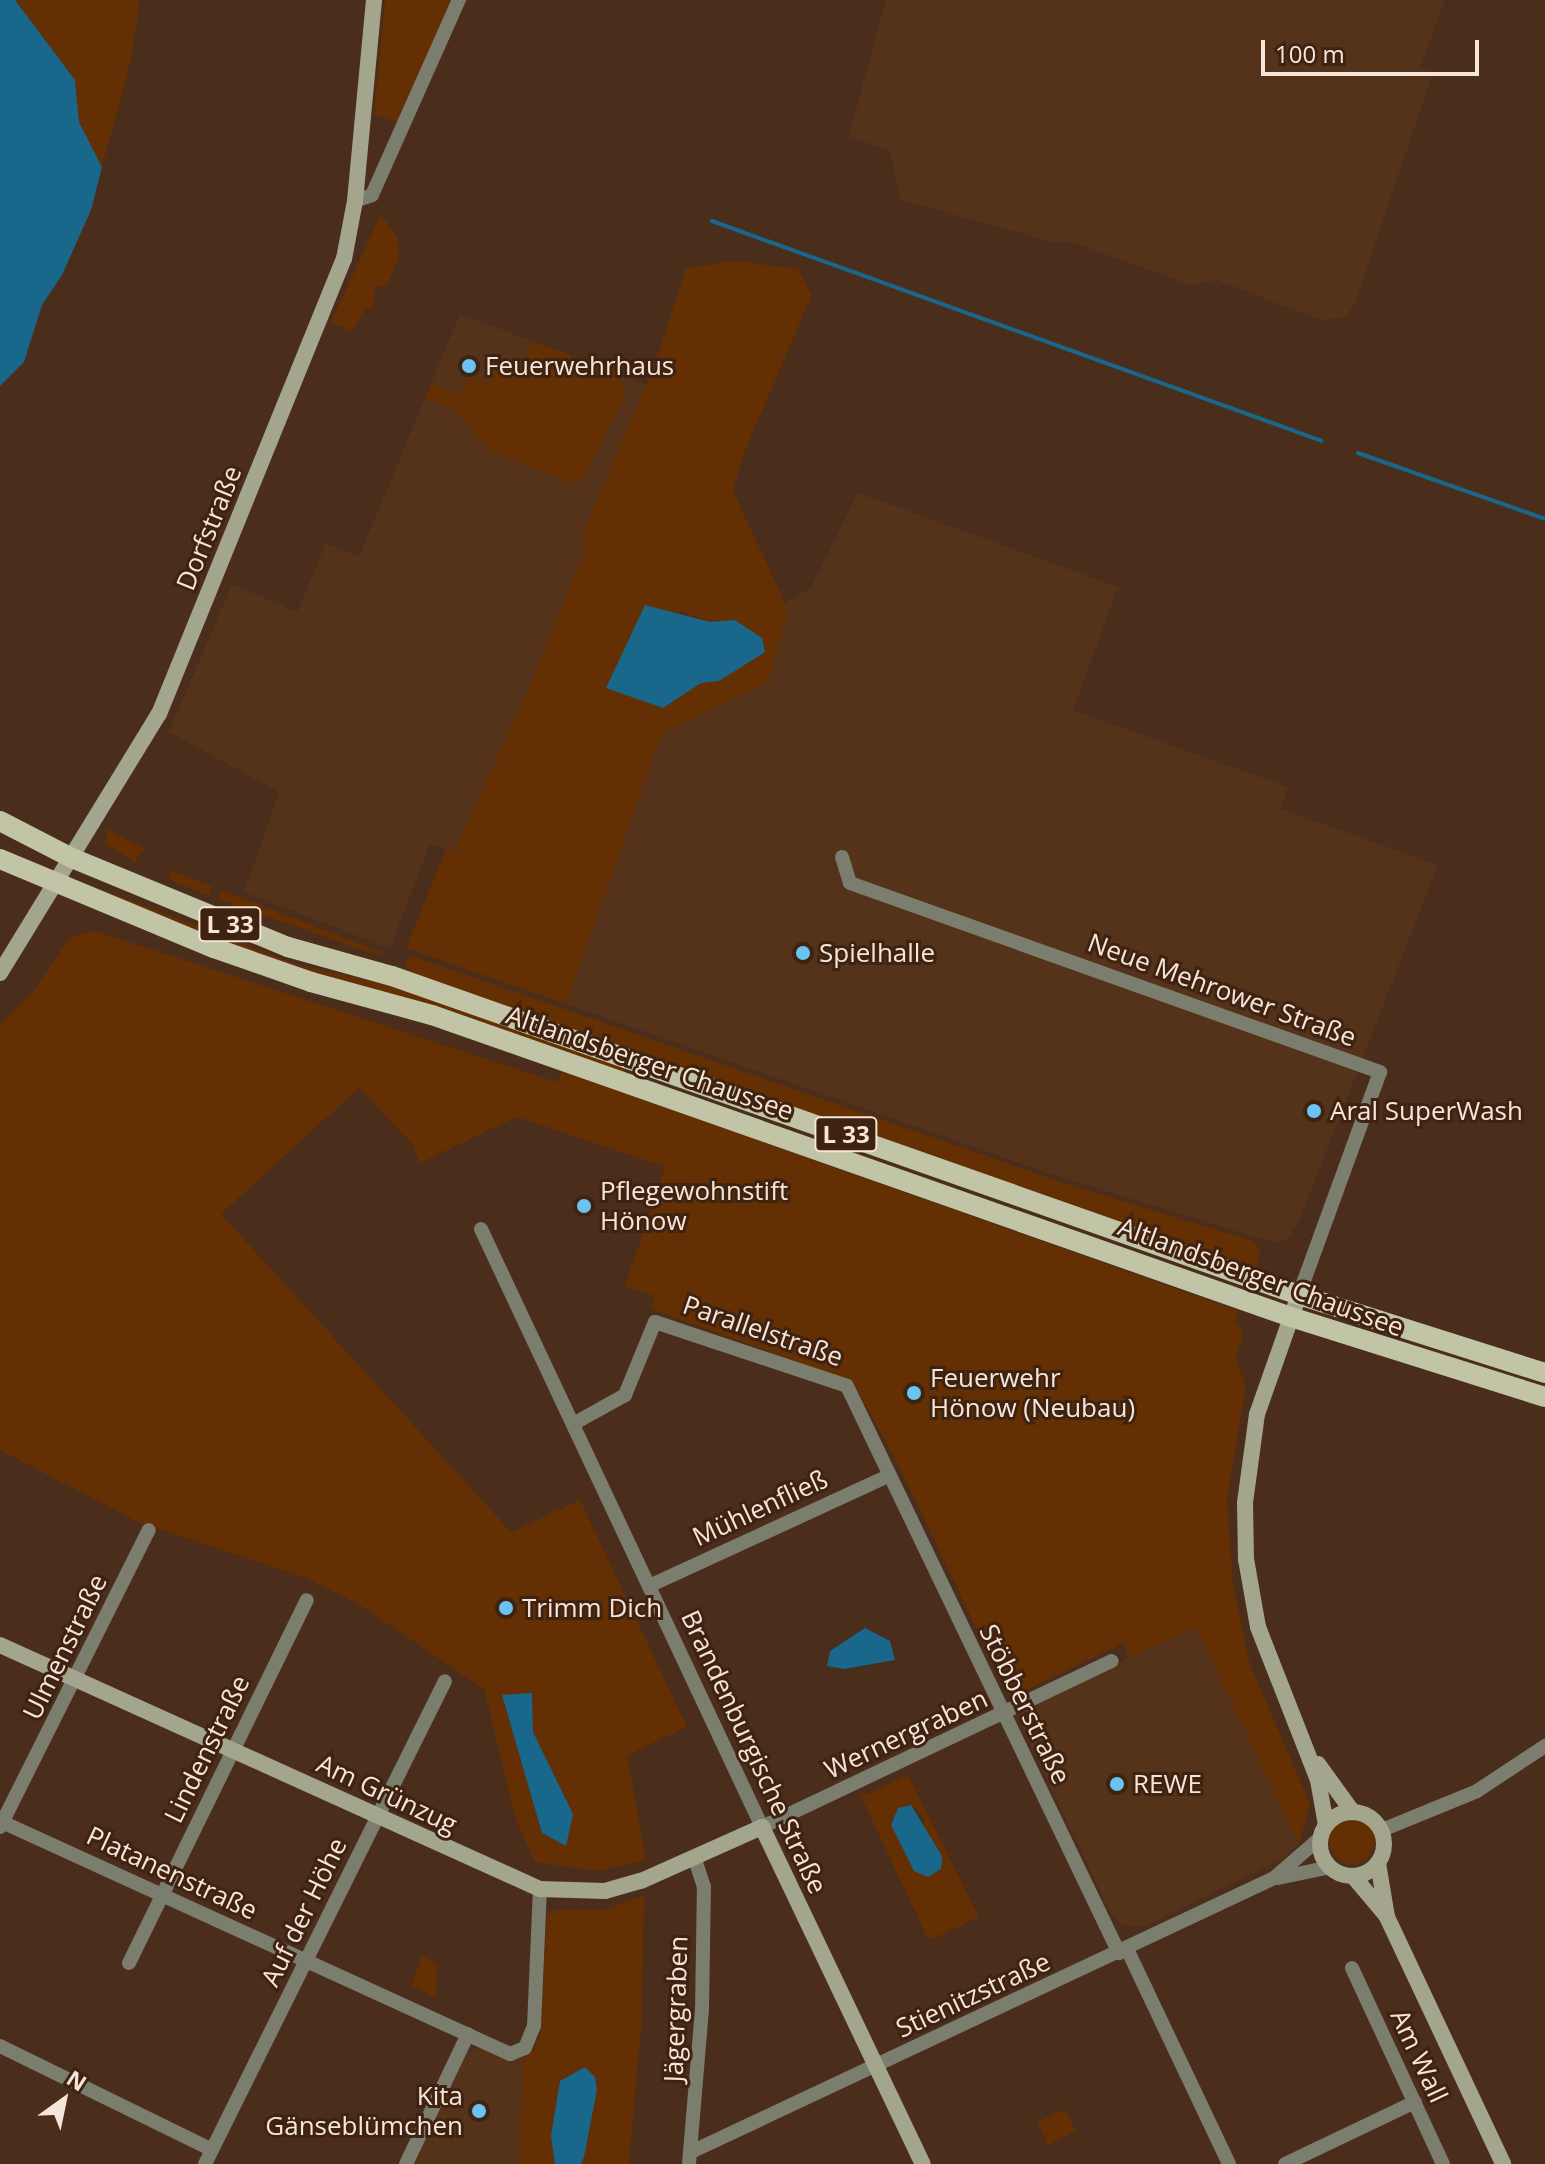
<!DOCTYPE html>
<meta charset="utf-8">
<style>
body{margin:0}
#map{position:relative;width:1545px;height:2164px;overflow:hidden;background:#4a2d1b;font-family:"Open Sans",sans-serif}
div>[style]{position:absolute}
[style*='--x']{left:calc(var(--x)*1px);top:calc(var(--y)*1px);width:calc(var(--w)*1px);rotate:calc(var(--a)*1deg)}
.built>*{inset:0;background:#55331b}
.green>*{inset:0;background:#632f03}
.round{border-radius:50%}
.water>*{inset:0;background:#19678a}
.stream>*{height:4px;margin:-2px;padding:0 2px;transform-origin:2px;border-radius:2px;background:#19678a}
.street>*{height:14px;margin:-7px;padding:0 7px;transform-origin:7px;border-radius:7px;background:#7b7d6e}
.secondary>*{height:16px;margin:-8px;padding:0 8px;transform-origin:8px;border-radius:8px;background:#a3a68d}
.secondary>.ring{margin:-8px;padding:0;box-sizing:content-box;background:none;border:16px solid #a3a68d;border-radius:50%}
.primary>*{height:20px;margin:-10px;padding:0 10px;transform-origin:10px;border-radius:10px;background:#c1c5a5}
.dots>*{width:22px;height:22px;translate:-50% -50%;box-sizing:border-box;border:4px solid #3f2311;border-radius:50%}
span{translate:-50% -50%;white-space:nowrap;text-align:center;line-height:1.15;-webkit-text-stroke:6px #3f2311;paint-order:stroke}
.shield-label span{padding:2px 6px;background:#3f2311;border:2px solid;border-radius:6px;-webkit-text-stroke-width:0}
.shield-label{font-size:24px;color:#f7e5d9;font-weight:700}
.poi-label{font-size:26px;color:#f7e5d9}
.left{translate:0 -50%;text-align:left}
.right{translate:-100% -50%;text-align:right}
.street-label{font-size:26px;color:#f7e5d9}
.north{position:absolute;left:24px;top:2060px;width:80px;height:80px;-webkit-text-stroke:6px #3f2311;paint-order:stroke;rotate:33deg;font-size:22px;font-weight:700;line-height:32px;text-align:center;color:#f7e5d9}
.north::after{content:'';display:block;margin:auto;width:28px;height:36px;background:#f7e5d9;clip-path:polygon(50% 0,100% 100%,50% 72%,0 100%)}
.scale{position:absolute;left:1261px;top:40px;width:218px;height:36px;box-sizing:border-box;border:4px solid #f7e5d9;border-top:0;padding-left:10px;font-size:24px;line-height:28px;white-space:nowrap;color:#f7e5d9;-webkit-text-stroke:6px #3f2311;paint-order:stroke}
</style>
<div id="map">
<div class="built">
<i style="clip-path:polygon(886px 0,1445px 0,1420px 68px,1433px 73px,1356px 300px,1346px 317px,1321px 320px,1217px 280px,1191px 285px,1069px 241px,1057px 243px,900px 200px,890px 151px,849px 136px)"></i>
<i style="clip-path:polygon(460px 314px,647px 385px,581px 537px,586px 548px,524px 699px,454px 852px,430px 844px,390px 948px,244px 892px,279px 792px,169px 732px,232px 584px,297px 612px,326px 543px,359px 557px)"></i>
<i style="clip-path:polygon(858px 493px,1118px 587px,1073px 710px,1288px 787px,1281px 809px,1438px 865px,1299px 1221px,1287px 1240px,1272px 1242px,1054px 1175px,566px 1004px,662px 733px,769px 681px,785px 603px,811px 588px)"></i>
<i style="clip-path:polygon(1196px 1626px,1299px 1844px,1281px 1860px,1145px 1926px,1122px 1925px,1110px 1912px,1017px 1716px,1026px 1707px)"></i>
<i style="clip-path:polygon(479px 2048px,524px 2053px,518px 2164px,411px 2164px,465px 2053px)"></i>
</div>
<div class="green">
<i style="clip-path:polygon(15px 0,140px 0,131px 60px,102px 167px,79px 122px,75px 80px)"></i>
<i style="clip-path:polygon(385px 0,454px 0,398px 122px,374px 115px)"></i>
<i style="clip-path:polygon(381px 214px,398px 239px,399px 258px,386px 287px,375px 286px,374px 307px,365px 308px,353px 331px,331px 322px)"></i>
<i style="clip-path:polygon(evenodd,735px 261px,798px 269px,812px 295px,744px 453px,733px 491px,788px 609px,769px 681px,662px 733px,566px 1004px,406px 948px,446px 849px,454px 852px,524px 699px,586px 548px,581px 537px,655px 365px,686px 268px,735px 261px,679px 611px,710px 622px,735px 620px,719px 681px,701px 683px,679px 611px)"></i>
<i style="clip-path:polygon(533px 342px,615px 370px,624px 387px,623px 401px,582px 481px,572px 483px,489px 450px,457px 412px,425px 397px,432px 384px,461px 396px,469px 375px,490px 384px,500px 360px,521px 369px)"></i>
<i style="clip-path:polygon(106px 829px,145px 848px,135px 862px,107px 845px)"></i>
<i style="clip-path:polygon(172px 870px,213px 887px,209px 896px,168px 879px)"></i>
<i style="clip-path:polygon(221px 890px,378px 951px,389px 952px,373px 954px,218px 899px)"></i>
<i style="clip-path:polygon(109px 892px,298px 965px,398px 987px,627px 1064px,623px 1074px,296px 969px,107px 897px)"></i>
<i style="clip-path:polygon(evenodd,95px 931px,557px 1082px,562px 1071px,1239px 1311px,1235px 1321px,1243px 1333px,1236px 1359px,1246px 1386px,1227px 1499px,1233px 1584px,1250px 1665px,1310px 1804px,1299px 1844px,1196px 1627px,1129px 1658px,1123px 1643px,1010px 1698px,897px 1462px,853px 1382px,651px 1309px,655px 1296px,625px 1286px,665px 1167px,517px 1117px,420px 1163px,412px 1144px,359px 1088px,221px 1214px,511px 1532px,580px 1500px,687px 1727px,627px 1755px,646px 1860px,597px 1871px,535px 1862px,516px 1820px,484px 1689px,358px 1604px,306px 1578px,138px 1522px,0 1450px,0 1025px,33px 992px,70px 937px,95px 931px,532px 1694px,533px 1732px,573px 1814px,542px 1833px,502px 1695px,532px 1694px)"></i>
<i style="clip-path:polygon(412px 956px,1058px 1181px,1253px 1241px,1260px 1250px,1259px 1259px,1256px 1268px,411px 975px,404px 963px)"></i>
<i style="clip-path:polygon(evenodd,908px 1775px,979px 1917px,933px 1939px,927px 1937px,859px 1792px,865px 1795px,908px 1775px,916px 1808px,924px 1819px,914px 1871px,891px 1820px,916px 1808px)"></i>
<i class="round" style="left:1329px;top:1818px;width:46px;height:46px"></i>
<i style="clip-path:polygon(644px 1895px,642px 2016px,629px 2164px,581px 2164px,584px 2157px,560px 2081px,551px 2136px,555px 2164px,518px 2164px,524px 2058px,534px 2050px,541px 2032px,547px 1911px,606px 1909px)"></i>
<i style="clip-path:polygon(422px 1956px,437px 1963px,436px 1998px,411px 1986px)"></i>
<i style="clip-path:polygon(1065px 2109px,1076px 2131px,1048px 2145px,1037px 2122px)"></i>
</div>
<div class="water">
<i style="clip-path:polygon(0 0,15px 0,75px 80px,79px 122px,102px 167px,91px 210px,62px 275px,42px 305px,24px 362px,0 386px)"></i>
<i style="clip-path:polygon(645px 605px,710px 622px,735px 620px,762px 638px,765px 652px,719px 681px,701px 683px,663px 708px,606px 688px)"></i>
<i style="clip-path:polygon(865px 1628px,890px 1641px,895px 1660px,844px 1669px,827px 1666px,830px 1651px)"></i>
<i style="clip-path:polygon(532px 1693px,533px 1732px,573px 1814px,566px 1846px,542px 1833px,502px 1695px)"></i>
<i style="clip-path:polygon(911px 1805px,942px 1856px,941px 1869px,928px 1877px,914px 1871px,891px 1825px,898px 1808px)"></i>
<i style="clip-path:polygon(585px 2067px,595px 2077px,597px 2090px,584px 2157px,581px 2164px,555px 2164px,551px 2136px,560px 2081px)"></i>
</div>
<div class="stream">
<i style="--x:712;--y:221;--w:648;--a:19.83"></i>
<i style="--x:1358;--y:453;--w:198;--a:19.4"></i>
</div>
<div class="street">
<i style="--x:355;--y:201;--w:18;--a:-19"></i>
<i style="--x:372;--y:195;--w:214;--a:-66"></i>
<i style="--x:842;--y:857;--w:27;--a:73"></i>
<i style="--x:850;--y:883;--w:563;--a:19.63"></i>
<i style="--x:1380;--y:1072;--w:237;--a:110"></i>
<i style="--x:481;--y:1229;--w:661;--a:64.83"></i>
<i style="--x:762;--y:1827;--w:387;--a:-25.4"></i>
<i style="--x:573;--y:1424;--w:60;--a:-29.1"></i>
<i style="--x:625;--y:1395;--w:79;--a:-67.7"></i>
<i style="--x:655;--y:1322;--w:202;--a:18.4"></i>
<i style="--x:847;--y:1386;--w:629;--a:64.37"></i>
<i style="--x:649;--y:1586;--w:265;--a:-24.7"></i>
<i style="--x:0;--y:1821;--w:561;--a:24.55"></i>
<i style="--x:510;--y:2054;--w:16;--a:-22"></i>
<i style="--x:525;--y:2048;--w:24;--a:-68"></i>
<i style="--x:534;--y:2026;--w:137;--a:-87.5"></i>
<i style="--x:0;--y:1827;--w:332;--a:-63.4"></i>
<i style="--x:1382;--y:1830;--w:103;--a:-22.3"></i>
<i style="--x:1477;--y:1791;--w:82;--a:-33.5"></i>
<i style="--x:1278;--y:1878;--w:53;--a:-11.9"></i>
<i style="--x:1127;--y:1949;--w:238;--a:64.6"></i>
<i style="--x:129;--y:1963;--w:404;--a:-63.9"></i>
<i style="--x:1352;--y:1968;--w:216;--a:65.1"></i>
<i style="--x:0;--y:2046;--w:236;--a:26.1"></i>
<i style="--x:691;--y:2152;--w:644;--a:-25.17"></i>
<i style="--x:1274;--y:1878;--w:61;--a:-41"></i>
<i style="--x:205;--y:2164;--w:539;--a:-63.58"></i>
<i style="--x:406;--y:2164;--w:144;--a:-64.5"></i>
<i style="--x:689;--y:2164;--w:155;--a:-85.2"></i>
<i style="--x:702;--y:2010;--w:123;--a:-89.1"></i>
<i style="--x:704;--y:1887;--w:32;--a:-108"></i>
<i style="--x:1285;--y:2164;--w:144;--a:-25.5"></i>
</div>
<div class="secondary">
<i style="--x:0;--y:973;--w:304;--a:-58.5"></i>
<i style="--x:159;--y:714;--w:491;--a:-67.9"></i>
<i style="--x:344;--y:259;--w:59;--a:-79.3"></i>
<i style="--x:355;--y:201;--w:202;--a:-84.6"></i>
<i style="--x:1299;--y:1295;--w:126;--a:109.4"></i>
<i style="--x:1257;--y:1414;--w:90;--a:97.7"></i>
<i style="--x:1245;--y:1503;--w:56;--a:89"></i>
<i style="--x:1246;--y:1559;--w:69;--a:80"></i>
<i style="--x:1258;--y:1627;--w:164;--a:68.6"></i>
<i style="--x:1318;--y:1780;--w:46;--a:79.9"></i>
<i style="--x:0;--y:1645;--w:593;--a:24.32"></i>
<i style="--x:540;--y:1889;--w:65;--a:1.8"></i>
<i style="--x:605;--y:1891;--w:37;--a:-16"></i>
<i style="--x:641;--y:1881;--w:133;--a:-24.1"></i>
<i style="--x:762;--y:1827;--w:373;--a:64.5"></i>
<i style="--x:1318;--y:1764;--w:58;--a:54.1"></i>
<i class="ring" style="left:1320px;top:1812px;width:48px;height:48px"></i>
<i style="--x:1378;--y:1863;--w:55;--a:80.5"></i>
<i style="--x:1387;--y:1917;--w:273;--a:64.8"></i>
<i style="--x:1353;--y:1876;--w:50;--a:49.9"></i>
</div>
<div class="primary">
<i style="--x:0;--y:821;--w:81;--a:27.2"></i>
<i style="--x:72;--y:858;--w:234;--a:22.4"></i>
<i style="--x:288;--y:947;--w:108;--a:15.6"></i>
<i style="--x:392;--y:976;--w:961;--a:19.38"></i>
<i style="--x:1299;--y:1295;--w:258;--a:17.6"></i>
<i style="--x:0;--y:859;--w:232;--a:22.6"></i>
<i style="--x:214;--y:948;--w:103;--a:19.3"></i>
<i style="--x:311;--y:982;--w:125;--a:15.3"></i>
<i style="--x:432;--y:1015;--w:911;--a:19.37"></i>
<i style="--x:1291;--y:1317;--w:266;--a:17.5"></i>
</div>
<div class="dots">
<i style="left:469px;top:366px;background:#6bc3f2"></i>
<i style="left:803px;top:953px;background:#6bc3f2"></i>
<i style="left:1314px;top:1111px;background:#6bc3f2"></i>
<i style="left:584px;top:1206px;background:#6bc3f2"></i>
<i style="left:914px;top:1393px;background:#6bc3f2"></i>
<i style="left:506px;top:1608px;background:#6bc3f2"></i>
<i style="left:1117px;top:1784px;background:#6bc3f2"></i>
<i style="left:479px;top:2111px;background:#6bc3f2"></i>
</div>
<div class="shield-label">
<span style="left:230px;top:924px">L 33</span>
<span style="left:846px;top:1134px">L 33</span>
</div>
<div class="poi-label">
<span class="left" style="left:485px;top:366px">Feuerwehrhaus</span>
<span class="left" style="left:819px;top:953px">Spielhalle</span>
<span class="left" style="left:1330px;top:1111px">Aral SuperWash</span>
<span class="left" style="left:600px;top:1206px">Pflegewohnstift<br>Hönow</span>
<span class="left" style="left:930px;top:1393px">Feuerwehr<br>Hönow (Neubau)</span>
<span class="left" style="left:522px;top:1608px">Trimm Dich</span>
<span class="left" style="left:1133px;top:1784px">REWE</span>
<span class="right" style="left:463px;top:2111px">Kita<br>Gänseblümchen</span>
</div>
<div class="street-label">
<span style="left:209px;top:528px;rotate:-68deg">Dorfstraße</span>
<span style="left:1222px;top:990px;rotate:20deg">Neue Mehrower Straße</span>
<span style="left:650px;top:1063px;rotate:19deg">Altlandsberger Chaussee</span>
<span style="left:1261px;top:1277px;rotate:20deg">Altlandsberger Chaussee</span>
<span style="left:763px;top:1331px;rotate:19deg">Parallelstraße</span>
<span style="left:760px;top:1508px;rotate:-25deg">Mühlenfließ</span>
<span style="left:65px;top:1647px;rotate:-64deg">Ulmenstraße</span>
<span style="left:1025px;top:1704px;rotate:64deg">Stöbberstraße</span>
<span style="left:906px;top:1734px;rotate:-25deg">Wernergraben</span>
<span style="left:207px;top:1749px;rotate:-64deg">Lindenstraße</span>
<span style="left:754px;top:1752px;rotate:65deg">Brandenburgische Straße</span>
<span style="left:387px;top:1794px;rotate:25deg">Am Grünzug</span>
<span style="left:172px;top:1873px;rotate:25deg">Platanenstraße</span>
<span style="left:304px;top:1912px;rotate:-64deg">Auf der Höhe</span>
<span style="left:973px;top:1995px;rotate:-25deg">Stienitzstraße</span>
<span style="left:676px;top:2009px;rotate:-88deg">Jägergraben</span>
<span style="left:1419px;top:2056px;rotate:65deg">Am Wall</span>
</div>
<div class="north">N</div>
<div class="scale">100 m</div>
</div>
